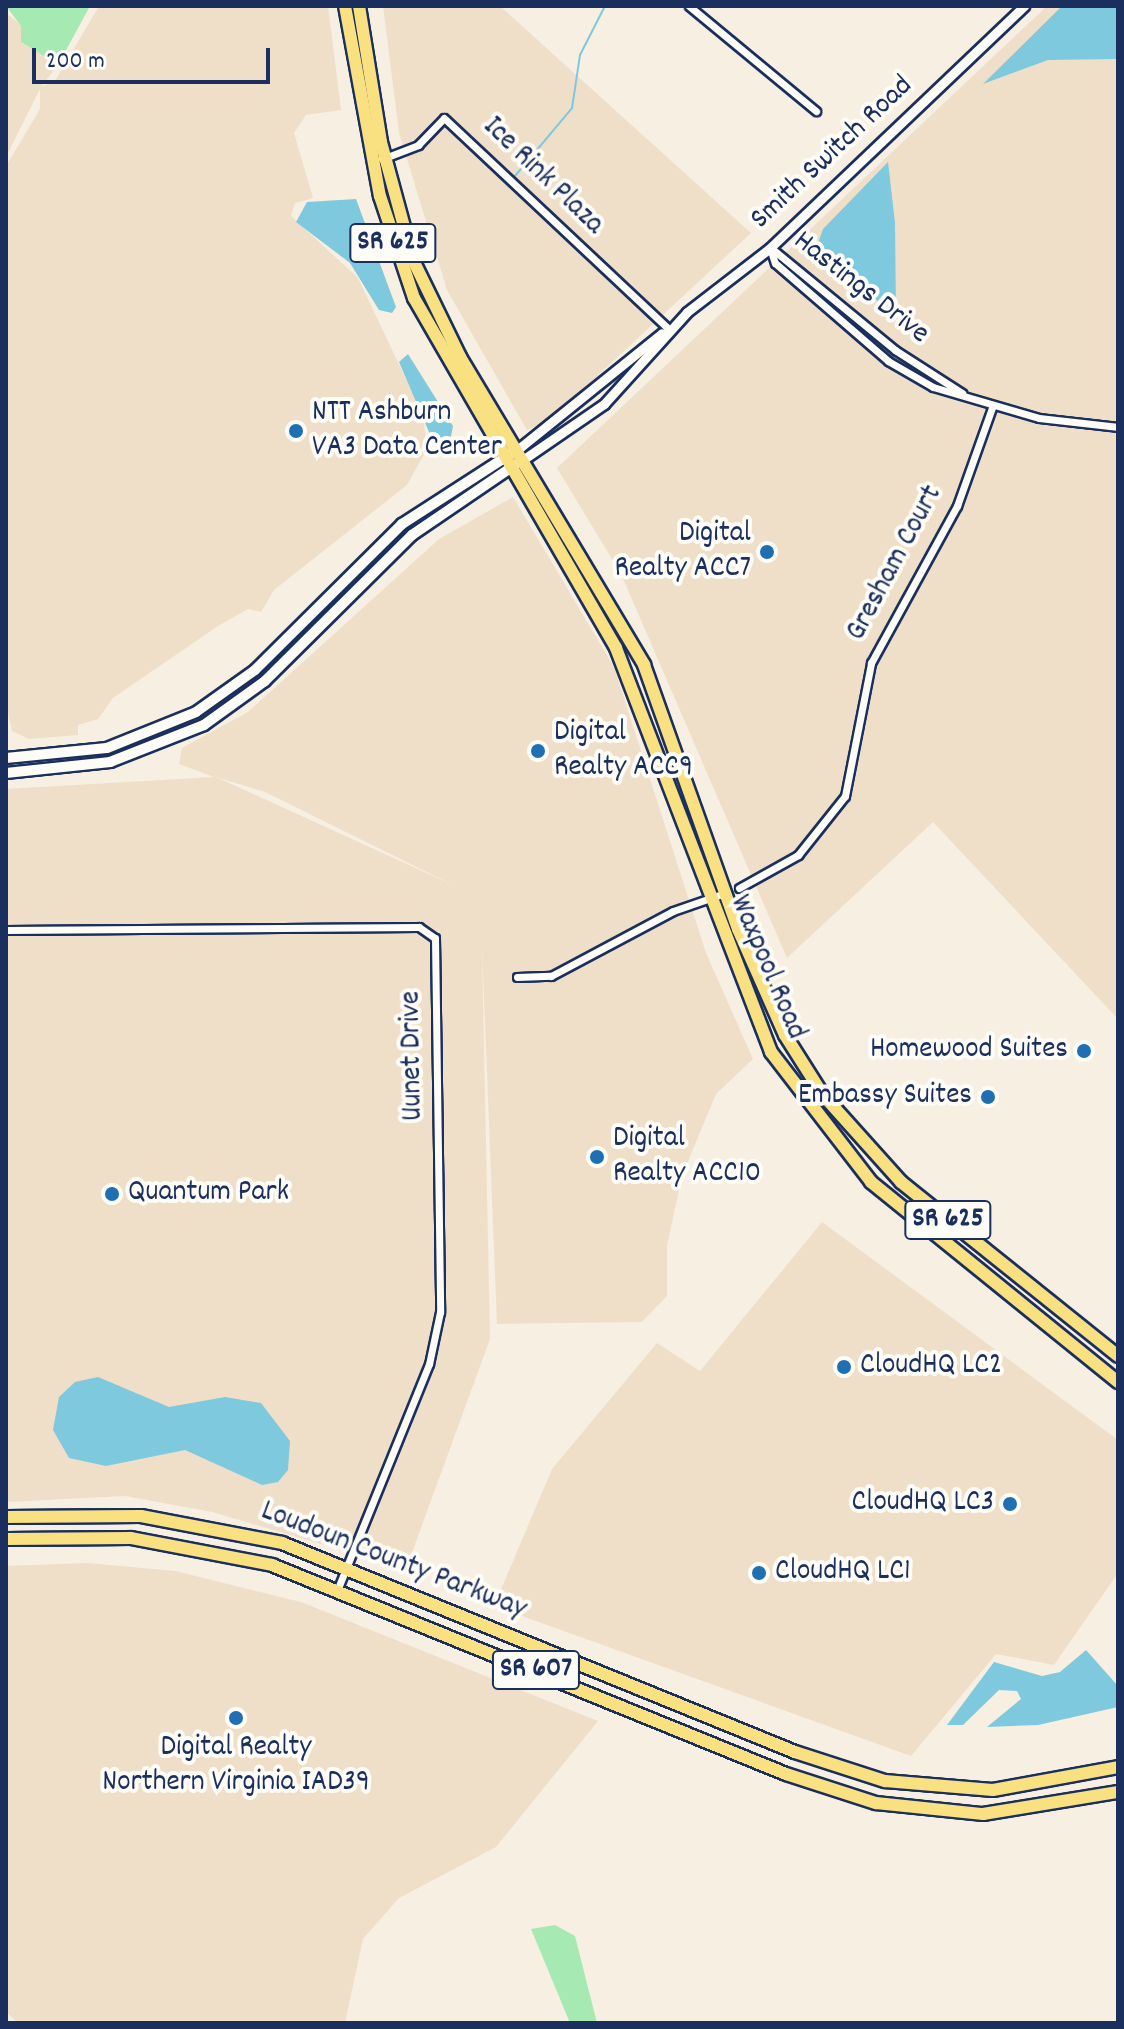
<!DOCTYPE html>
<style>
body{margin:0}
#map{position:relative;width:1124px;height:2029px;overflow:hidden;background:#f7efe2;font-family:Dekko,sans-serif}
div>[style]{position:absolute}
[style*='--x']{left:calc(var(--x)*1px);top:calc(var(--y)*1px);width:calc(var(--w)*1px);rotate:calc(var(--a)*1deg)}
.built>*{inset:0;background:#efdfc9}
.green>*{inset:0;background:#a6e9b3}
.water>*{inset:0;background:#7ec9dd}
.stream>*{height:2px;margin:-1px;padding:0 1px;transform-origin:1px;border-radius:1px;background:#7ec9dd}
.roads{filter:drop-shadow(2px 0 #1b2f5e) drop-shadow(-2px 0 #1b2f5e) drop-shadow(0 2px #1b2f5e) drop-shadow(0 -2px #1b2f5e)}
.minor>*{height:7px;margin:-3.5px;padding:0 3.5px;transform-origin:3.5px;border-radius:3.5px;background:#fdfcf7}
.tertiary>*{height:9px;margin:-4.5px;padding:0 4.5px;transform-origin:4.5px;border-radius:4.5px;background:#fdfcf7}
.secondary>*{height:10px;margin:-5px;padding:0 5px;transform-origin:5px;border-radius:5px;background:#fdfcf7}
.primary>*{height:12px;margin:-6px;padding:0 6px;transform-origin:6px;border-radius:6px;background:#f9e181}
.dots>*{width:22px;height:22px;translate:-50% -50%;box-sizing:border-box;border:4px solid #fdfcf7;border-radius:50%}
span{translate:-50% -50%;white-space:nowrap;text-align:center;line-height:1.15;-webkit-text-stroke:8px #fdfcf7;paint-order:stroke}
.shield-label span{padding:2px 6px;background:#fdfcf7;border:2px solid;border-radius:6px;-webkit-text-stroke-width:0}
.shield-label{font-size:28px;color:#1b2f5e;font-weight:700}
.street-label{font-size:30px;color:#1b2f5e}
.poi-label{font-size:30px;color:#1b2f5e}
.left{translate:0 -50%;text-align:left}
.right{translate:-100% -50%;text-align:right}
.frame{position:absolute;inset:0;border:8px solid #1b2f5e;pointer-events:none}
.scale{position:absolute;left:32px;top:48px;width:238px;height:36px;box-sizing:border-box;border:4px solid #1b2f5e;border-top:0;padding-left:10px;font-size:24px;line-height:28px;white-space:nowrap;color:#1b2f5e;-webkit-text-stroke:6px #fdfcf7;paint-order:stroke}
</style>
<div id="map">
<div class="built">
<i style="clip-path:polygon(99px 6px,328px 6px,341px 110px,306px 115px,294px 133px,313px 198px,295px 203px,291px 216px,358px 278px,423px 415px,427px 449px,407px 485px,274px 590px,261px 612px,248px 609px,218px 626px,113px 698px,98px 719px,78px 725px,78px 735px,29px 739px,12px 731px,6px 704px,6px 166px,40px 109px,40px 89px,6px 157px,6px 13px,21px 25px,22px 43px,58px 65px,41px 87px,55px 81px)"></i>
<i style="clip-path:polygon(383px 6px,500px 6px,751px 233px,552px 418px,527px 430px,447px 290px,399px 133px)"></i>
<i style="clip-path:polygon(1047px 6px,1118px 6px,1118px 1019px,933px 822px,787px 958px,621px 574px,557px 468px)"></i>
<i style="clip-path:polygon(evenodd,513px 497px,614px 667px,706px 953px,753px 1059px,716px 1094px,682px 1176px,667px 1246px,667px 1296px,642px 1322px,497px 1324px,482px 948px,490px 1339px,406px 1569px,212px 1512px,125px 1496px,6px 1502px,6px 789px,214px 777px,179px 764px,182px 748px,248px 712px,439px 539px,513px 497px,216px 777px,265px 792px,455px 886px,216px 777px)"></i>
<i style="clip-path:polygon(822px 1222px,1118px 1440px,1118px 1573px,1054px 1665px,996px 1654px,911px 1756px,494px 1606px,552px 1469px,657px 1343px,700px 1371px)"></i>
<i style="clip-path:polygon(88px 1563px,175px 1571px,301px 1602px,598px 1721px,496px 1847px,399px 1898px,363px 1939px,345px 2023px,18px 2023px,6px 2012px,6px 1566px)"></i>
</div>
<div class="green">
<i style="clip-path:polygon(6px 6px,90px 6px,58px 65px,21px 42px,21px 26px)"></i>
<i style="clip-path:polygon(555px 1925px,575px 1936px,597px 2023px,570px 2023px,531px 1929px)"></i>
</div>
<div class="water">
<i style="clip-path:polygon(1062px 6px,1118px 6px,1118px 59px,1048px 60px,983px 84px)"></i>
<i style="clip-path:polygon(888px 162px,895px 223px,896px 314px,831px 268px,817px 246px,823px 229px)"></i>
<i style="clip-path:polygon(356px 199px,396px 307px,392px 313px,379px 310px,350px 263px,296px 222px,307px 202px)"></i>
<i style="clip-path:polygon(408px 354px,453px 426px,449px 446px,432px 439px,399px 362px)"></i>
<i style="clip-path:polygon(98px 1377px,169px 1407px,225px 1397px,261px 1403px,290px 1441px,288px 1470px,278px 1482px,262px 1485px,185px 1450px,106px 1466px,69px 1458px,53px 1430px,59px 1397px,75px 1382px)"></i>
<i style="clip-path:polygon(1086px 1650px,1118px 1686px,1118px 1707px,1038px 1725px,987px 1727px,1021px 1699px,1017px 1691px,999px 1690px,963px 1725px,947px 1725px,994px 1662px,1042px 1676px,1060px 1672px)"></i>
</div>
<div class="stream">
<i style="--x:515;--y:176;--w:89;--a:-50"></i>
<i style="--x:572;--y:108;--w:54;--a:-81.4"></i>
<i style="--x:580;--y:55;--w:55;--a:-63"></i>
</div>
<div class="roads">
<div class="minor">
<i style="--x:689;--y:6;--w:165;--a:39.6"></i>
<i style="--x:382;--y:159;--w:39;--a:-21"></i>
<i style="--x:418;--y:145;--w:37;--a:-46"></i>
<i style="--x:444;--y:118;--w:308;--a:43.2"></i>
<i style="--x:770;--y:248;--w:16;--a:72"></i>
<i style="--x:775;--y:263;--w:150;--a:40.9"></i>
<i style="--x:888;--y:361;--w:52;--a:30"></i>
<i style="--x:933;--y:387;--w:110;--a:16.3"></i>
<i style="--x:1039;--y:418;--w:80;--a:6.5"></i>
<i style="--x:771;--y:248;--w:161;--a:39.4"></i>
<i style="--x:895;--y:350;--w:80;--a:32.7"></i>
<i style="--x:739;--y:888;--w:68;--a:-29.2"></i>
<i style="--x:798;--y:855;--w:75;--a:-51.5"></i>
<i style="--x:845;--y:796;--w:136;--a:-78.9"></i>
<i style="--x:871;--y:663;--w:179;--a:-61.3"></i>
<i style="--x:957;--y:506;--w:107;--a:-70.4"></i>
<i style="--x:6;--y:930;--w:413;--a:-0.4"></i>
<i style="--x:419;--y:927;--w:19;--a:35"></i>
<i style="--x:435;--y:938;--w:374;--a:89.2"></i>
<i style="--x:440;--y:1312;--w:53;--a:101.9"></i>
<i style="--x:429;--y:1364;--w:242;--a:112.1"></i>
<i style="--x:517;--y:977;--w:34;--a:-2"></i>
<i style="--x:551;--y:976;--w:138;--a:-28"></i>
<i style="--x:673;--y:911;--w:55;--a:-19.1"></i>
</div>
<div class="tertiary">
<i style="--x:517;--y:450;--w:186;--a:-38.9"></i>
<i style="--x:524;--y:459;--w:97;--a:-34.5"></i>
<i style="--x:604;--y:404;--w:124;--a:-47.9"></i>
<i style="--x:687;--y:312;--w:105;--a:-37.6"></i>
<i style="--x:770;--y:248;--w:351;--a:-43.6"></i>
</div>
<div class="secondary">
<i style="--x:6;--y:758;--w:101;--a:-5.7"></i>
<i style="--x:107;--y:748;--w:96;--a:-22"></i>
<i style="--x:196;--y:712;--w:72;--a:-35.4"></i>
<i style="--x:255;--y:670;--w:207;--a:-44.8"></i>
<i style="--x:402;--y:524;--w:131;--a:-32.8"></i>
<i style="--x:6;--y:773;--w:105;--a:-6"></i>
<i style="--x:110;--y:762;--w:101;--a:-21.5"></i>
<i style="--x:204;--y:725;--w:75;--a:-35.8"></i>
<i style="--x:265;--y:681;--w:207;--a:-44.8"></i>
<i style="--x:412;--y:535;--w:125;--a:-34.2"></i>
</div>
<div class="primary">
<i style="--x:345;--y:6;--w:193;--a:79.6"></i>
<i style="--x:380;--y:196;--w:108;--a:71.6"></i>
<i style="--x:414;--y:298;--w:404;--a:60"></i>
<i style="--x:616;--y:648;--w:433;--a:69"></i>
<i style="--x:771;--y:1052;--w:164;--a:52.4"></i>
<i style="--x:871;--y:1182;--w:318;--a:39"></i>
<i style="--x:359;--y:6;--w:138;--a:80.8"></i>
<i style="--x:381;--y:142;--w:122;--a:74.8"></i>
<i style="--x:413;--y:260;--w:108;--a:64.1"></i>
<i style="--x:460;--y:357;--w:359;--a:59.1"></i>
<i style="--x:644;--y:665;--w:280;--a:70.4"></i>
<i style="--x:738;--y:929;--w:116;--a:66.1"></i>
<i style="--x:785;--y:1035;--w:71;--a:57.7"></i>
<i style="--x:823;--y:1095;--w:117;--a:48.1"></i>
<i style="--x:901;--y:1182;--w:278;--a:38.7"></i>
<i style="--x:6;--y:1517;--w:135;--a:-0.4"></i>
<i style="--x:141;--y:1516;--w:144;--a:10.8"></i>
<i style="--x:282;--y:1543;--w:554;--a:22.17"></i>
<i style="--x:795;--y:1752;--w:95;--a:17.9"></i>
<i style="--x:885;--y:1781;--w:108;--a:4.8"></i>
<i style="--x:993;--y:1790;--w:127;--a:-10.4"></i>
<i style="--x:6;--y:1539;--w:125;--a:-0.5"></i>
<i style="--x:131;--y:1538;--w:144;--a:10.8"></i>
<i style="--x:272;--y:1565;--w:555;--a:22.13"></i>
<i style="--x:786;--y:1774;--w:95;--a:17.9"></i>
<i style="--x:876;--y:1803;--w:108;--a:5.9"></i>
<i style="--x:983;--y:1814;--w:137;--a:-9.3"></i>
</div>
</div>
<div class="dots">
<i style="left:296px;top:431px;background:#1f6fb2"></i>
<i style="left:767px;top:552px;background:#1f6fb2"></i>
<i style="left:538px;top:751px;background:#1f6fb2"></i>
<i style="left:1084px;top:1051px;background:#1f6fb2"></i>
<i style="left:988px;top:1097px;background:#1f6fb2"></i>
<i style="left:597px;top:1157px;background:#1f6fb2"></i>
<i style="left:112px;top:1194px;background:#1f6fb2"></i>
<i style="left:844px;top:1367px;background:#1f6fb2"></i>
<i style="left:1010px;top:1504px;background:#1f6fb2"></i>
<i style="left:759px;top:1573px;background:#1f6fb2"></i>
<i style="left:236px;top:1718px;background:#1f6fb2"></i>
</div>
<div class="shield-label">
<span style="left:393px;top:243px">SR 625</span>
<span style="left:948px;top:1220px">SR 625</span>
<span style="left:536px;top:1670px">SR 607</span>
</div>
<div class="street-label">
<span style="left:833px;top:154px;rotate:-43deg">Smith Switch Road</span>
<span style="left:542px;top:177px;rotate:44deg">Ice Rink Plaza</span>
<span style="left:860px;top:289px;rotate:38deg">Hastings Drive</span>
<span style="left:896px;top:564px;rotate:-62deg">Gresham Court</span>
<span style="left:766px;top:968px;rotate:67deg">Waxpool Road</span>
<span style="left:414px;top:1056px;rotate:-91deg">Uunet Drive</span>
<span style="left:393px;top:1562px;rotate:21deg">Loudoun County Parkway</span>
</div>
<div class="poi-label">
<span class="left" style="left:312px;top:431px">NTT Ashburn<br>VA3 Data Center</span>
<span class="right" style="left:751px;top:552px">Digital<br>Realty ACC7</span>
<span class="left" style="left:554px;top:751px">Digital<br>Realty ACC9</span>
<span class="right" style="left:1068px;top:1051px">Homewood Suites</span>
<span class="right" style="left:972px;top:1097px">Embassy Suites</span>
<span class="left" style="left:613px;top:1157px">Digital<br>Realty ACC10</span>
<span class="left" style="left:128px;top:1194px">Quantum Park</span>
<span class="left" style="left:860px;top:1367px">CloudHQ LC2</span>
<span class="right" style="left:994px;top:1504px">CloudHQ LC3</span>
<span class="left" style="left:775px;top:1573px">CloudHQ LC1</span>
<span style="left:236px;top:1766px">Digital Realty<br>Northern Virginia IAD39</span>
</div>
<div class="frame"></div>
<div class="scale">200 m</div>
</div>
